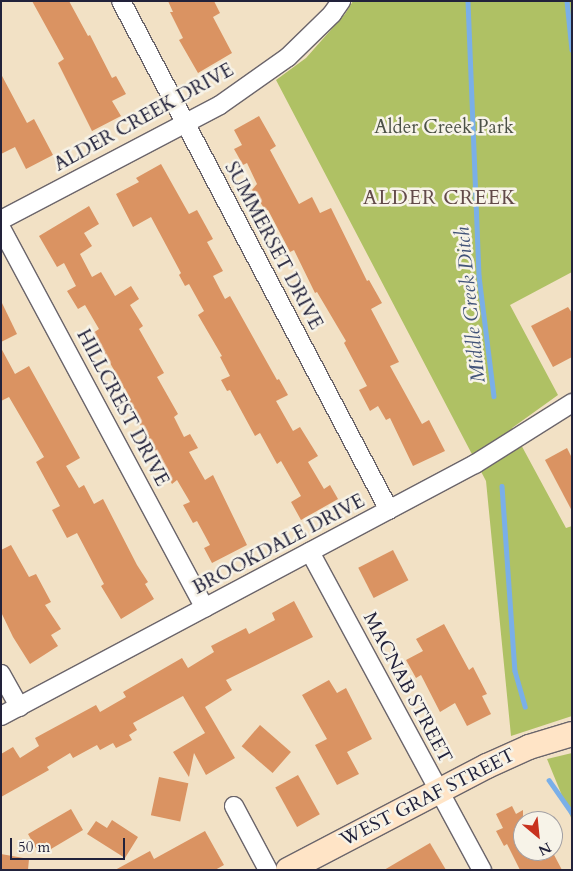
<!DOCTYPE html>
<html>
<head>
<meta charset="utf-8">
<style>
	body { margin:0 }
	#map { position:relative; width:573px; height:871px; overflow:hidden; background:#f2e1c5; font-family:Cardo,serif }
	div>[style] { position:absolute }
	.green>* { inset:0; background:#afc164 }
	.stream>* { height:4.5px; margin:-2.25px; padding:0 2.25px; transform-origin:2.25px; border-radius:2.25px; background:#7aafe8 }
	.building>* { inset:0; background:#da9362; transform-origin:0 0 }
	.roads { filter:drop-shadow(1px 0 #6b656b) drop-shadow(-1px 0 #6b656b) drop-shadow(0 1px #6b656b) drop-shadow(0 -1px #6b656b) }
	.minor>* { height:18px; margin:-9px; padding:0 9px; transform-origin:9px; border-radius:9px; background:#fff }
	.secondary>* { height:24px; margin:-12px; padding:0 12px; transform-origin:12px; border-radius:12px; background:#ffe4c6 }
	span { translate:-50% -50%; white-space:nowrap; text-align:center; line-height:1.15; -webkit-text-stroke:5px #f7f3e8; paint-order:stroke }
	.street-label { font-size:19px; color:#22223b }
	.park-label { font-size:19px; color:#4c5247 }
	.neighbourhood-label { font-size:20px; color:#624a49; letter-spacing:1px }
	.water-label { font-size:20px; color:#415378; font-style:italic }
	.frame { position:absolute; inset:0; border:2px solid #22223b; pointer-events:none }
	.north { position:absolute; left:513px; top:811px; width:50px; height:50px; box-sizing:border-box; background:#f7f3e8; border:1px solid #a29fa3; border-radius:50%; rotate:152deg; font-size:14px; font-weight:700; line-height:20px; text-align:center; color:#22223b }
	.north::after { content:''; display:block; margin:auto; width:18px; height:22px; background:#c8321e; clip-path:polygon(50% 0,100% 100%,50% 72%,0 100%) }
	.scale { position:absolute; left:10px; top:838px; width:115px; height:22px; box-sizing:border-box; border:2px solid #22223b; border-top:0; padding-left:6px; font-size:15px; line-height:18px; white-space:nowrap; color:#22223b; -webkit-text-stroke:4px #f7f3e8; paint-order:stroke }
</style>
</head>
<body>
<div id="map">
	<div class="green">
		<i style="clip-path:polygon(353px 1px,572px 1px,572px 272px,510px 305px,558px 395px,512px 428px,566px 528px,572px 526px,572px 716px,511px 736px,486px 481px,276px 80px,306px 58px,345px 14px)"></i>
		<i style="clip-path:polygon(572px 753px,572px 820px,547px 759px)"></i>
	</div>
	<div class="stream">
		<i style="left:468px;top:1px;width:275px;rotate:87.7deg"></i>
		<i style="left:479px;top:276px;width:121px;rotate:82.9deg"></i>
		<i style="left:567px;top:1px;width:49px;rotate:84.2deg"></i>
		<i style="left:502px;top:486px;width:185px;rotate:86deg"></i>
		<i style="left:515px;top:671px;width:37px;rotate:74deg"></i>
		<i style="left:549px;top:780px;width:40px;rotate:55.1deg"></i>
	</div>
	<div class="building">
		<i style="clip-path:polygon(32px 1px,69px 1px,88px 36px,90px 35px,112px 78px,116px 76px,126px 94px,112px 101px,121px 116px,92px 131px,58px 63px,64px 59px)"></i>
		<i style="clip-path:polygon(168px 1px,214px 1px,220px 13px,213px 17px,232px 53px,198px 73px,179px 40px,183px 38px,170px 12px,173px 12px)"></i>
		<i style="clip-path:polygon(1px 74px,27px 123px,34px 119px,53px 155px,26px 169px,15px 147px,1px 154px)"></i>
		<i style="clip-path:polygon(259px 116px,276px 146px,270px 150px,299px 204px,312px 197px,320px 213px,331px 208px,367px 281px,369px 280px,382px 303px,371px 309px,399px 362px,390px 366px,422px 424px,429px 420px,445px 451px,413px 466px,390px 418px,386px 420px,378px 406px,370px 411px,359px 390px,367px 386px,344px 343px,346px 341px,317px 292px,315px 293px,294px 250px,290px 252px,268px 210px,266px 211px,252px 190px,257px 184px,247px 163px,243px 165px,234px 149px,242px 145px,234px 130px)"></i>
		<i style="clip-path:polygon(161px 164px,189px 214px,197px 210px,213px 239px,207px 242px,223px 271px,213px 276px,225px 299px,230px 296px,277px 380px,279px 379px,288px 395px,276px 401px,293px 431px,300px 427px,318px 456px,308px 462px,324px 489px,330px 485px,338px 499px,301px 520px,291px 502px,301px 496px,281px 461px,277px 464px,260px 433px,255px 436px,230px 390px,227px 391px,221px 380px,230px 376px,220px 357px,222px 356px,198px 315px,204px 311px,189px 284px,185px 286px,179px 275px,181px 273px,151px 217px,133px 227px,116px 194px,139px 182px,136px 178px)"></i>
		<i style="clip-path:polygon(89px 206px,99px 224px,84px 233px,92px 246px,80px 254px,92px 277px,101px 272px,115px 296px,131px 286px,139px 299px,130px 305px,143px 326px,139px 329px,164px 373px,157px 377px,178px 414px,174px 417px,184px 437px,190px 434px,198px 448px,189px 452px,205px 480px,213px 475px,247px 545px,212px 563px,204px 548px,210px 545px,197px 521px,193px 523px,183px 505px,190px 502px,177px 480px,172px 484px,128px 402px,131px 400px,93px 333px,99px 329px,85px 305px,78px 309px,67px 291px,76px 286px,64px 263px,57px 267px,39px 236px)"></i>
		<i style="clip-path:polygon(1px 301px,17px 334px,1px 342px)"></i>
		<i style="clip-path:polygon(568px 307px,572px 313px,572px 357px,553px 367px,531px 326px)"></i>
		<i style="clip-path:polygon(1px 348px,15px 374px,29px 366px,80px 458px,66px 466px,79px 488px,84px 485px,94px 504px,103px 499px,137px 565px,148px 582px,145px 584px,154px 599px,121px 619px,101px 586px,104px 584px,77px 533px,67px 538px,52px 510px,60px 506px,36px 462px,44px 457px,33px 438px,9px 397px,1px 401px)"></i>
		<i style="clip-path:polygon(567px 448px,572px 458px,572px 511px,545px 460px)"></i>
		<i style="clip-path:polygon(11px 545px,29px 577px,36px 574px,51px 602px,45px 605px,61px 629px,51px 635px,58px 646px,30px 664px,13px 637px,1px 612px,1px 550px)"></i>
		<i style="left:393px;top:550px;width:34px;height:39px;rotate:63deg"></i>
		<i style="clip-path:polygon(294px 601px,313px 637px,226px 680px,232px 690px,205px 707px,235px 758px,206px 775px,194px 753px,189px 777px,173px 752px,205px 733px,183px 696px,133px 723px,137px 730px,129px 735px,132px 740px,116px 748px,113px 743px,100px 750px,97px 745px,73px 758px,70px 753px,47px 767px,49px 770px,1px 797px,1px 754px,13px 747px,20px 758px,39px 746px,35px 738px,96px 705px,100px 712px,126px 697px,123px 692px,182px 658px,188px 668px,214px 652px,211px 646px,246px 628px,249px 634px,275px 620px,272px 613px)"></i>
		<i style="clip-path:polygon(444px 624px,469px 670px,473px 667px,487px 694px,482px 696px,491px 714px,467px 726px,455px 703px,440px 712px,421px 675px,416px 678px,406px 660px,423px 651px,416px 639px)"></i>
		<i style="clip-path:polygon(329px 680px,337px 693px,346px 688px,372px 739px,347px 752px,359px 774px,337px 785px,315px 745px,327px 739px,302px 695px)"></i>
		<i style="left:260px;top:725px;width:41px;height:28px;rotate:41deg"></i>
		<i style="left:298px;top:775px;width:45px;height:26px;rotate:61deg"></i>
		<i style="left:159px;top:777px;width:30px;height:39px;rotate:12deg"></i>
		<i style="clip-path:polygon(512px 806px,516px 814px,523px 810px,523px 851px,552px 851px,562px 870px,520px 870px,507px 844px,504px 846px,496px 831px,503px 828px,496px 814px)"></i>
		<i style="clip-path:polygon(71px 809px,83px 830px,51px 849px,47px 842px,36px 848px,28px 834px)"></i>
		<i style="clip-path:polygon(112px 820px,138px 837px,125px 858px,87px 834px,96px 821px,107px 828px)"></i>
		<i style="clip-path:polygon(205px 831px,224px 865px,215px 870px,115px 870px,150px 851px,154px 859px)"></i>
		<i style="clip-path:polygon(430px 843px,446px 870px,384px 870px)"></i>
		<i style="clip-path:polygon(1px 854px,29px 859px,28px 870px,1px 870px)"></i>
	</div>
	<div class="roads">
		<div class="minor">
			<i style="left:121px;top:1px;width:575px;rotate:62.23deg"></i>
			<i style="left:1px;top:220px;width:247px;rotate:-27.7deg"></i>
			<i style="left:220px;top:105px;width:83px;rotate:-35.2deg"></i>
			<i style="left:288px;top:57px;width:62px;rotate:-44.3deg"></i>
			<i style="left:332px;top:14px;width:16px;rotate:-55deg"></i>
			<i style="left:1px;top:228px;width:431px;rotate:61.8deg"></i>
			<i style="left:310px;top:552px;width:362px;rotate:61.6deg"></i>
			<i style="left:1px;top:674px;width:38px;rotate:61deg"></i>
			<i style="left:1px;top:716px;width:537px;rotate:-28deg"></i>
			<i style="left:475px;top:464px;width:115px;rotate:-32.2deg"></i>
			<i style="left:234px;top:806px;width:72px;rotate:62deg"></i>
		</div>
		<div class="secondary">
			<i style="left:288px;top:870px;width:225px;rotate:-27.6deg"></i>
			<i style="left:487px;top:766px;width:46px;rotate:-24.3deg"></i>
			<i style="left:529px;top:747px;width:45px;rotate:-16.8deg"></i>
		</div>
	</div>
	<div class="street-label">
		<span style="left:144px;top:118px;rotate:-29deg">ALDER CREEK DRIVE</span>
		<span style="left:273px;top:246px;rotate:62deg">SUMMERSET DRIVE</span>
		<span style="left:122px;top:408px;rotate:62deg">HILLCREST DRIVE</span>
		<span style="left:279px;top:545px;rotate:-28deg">BROOKDALE DRIVE</span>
		<span style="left:407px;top:688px;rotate:62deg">MACNAB STREET</span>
		<span style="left:428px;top:798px;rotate:-27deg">WEST GRAF STREET</span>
	</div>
	<div class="park-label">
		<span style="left:444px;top:128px">Alder Creek Park</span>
	</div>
	<div class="neighbourhood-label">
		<span style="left:440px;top:197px">ALDER CREEK</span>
	</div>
	<div class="water-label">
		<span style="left:470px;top:305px;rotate:-96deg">Middle Creek Ditch</span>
	</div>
	<div class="frame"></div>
	<div class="north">N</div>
	<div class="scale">50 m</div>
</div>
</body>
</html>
